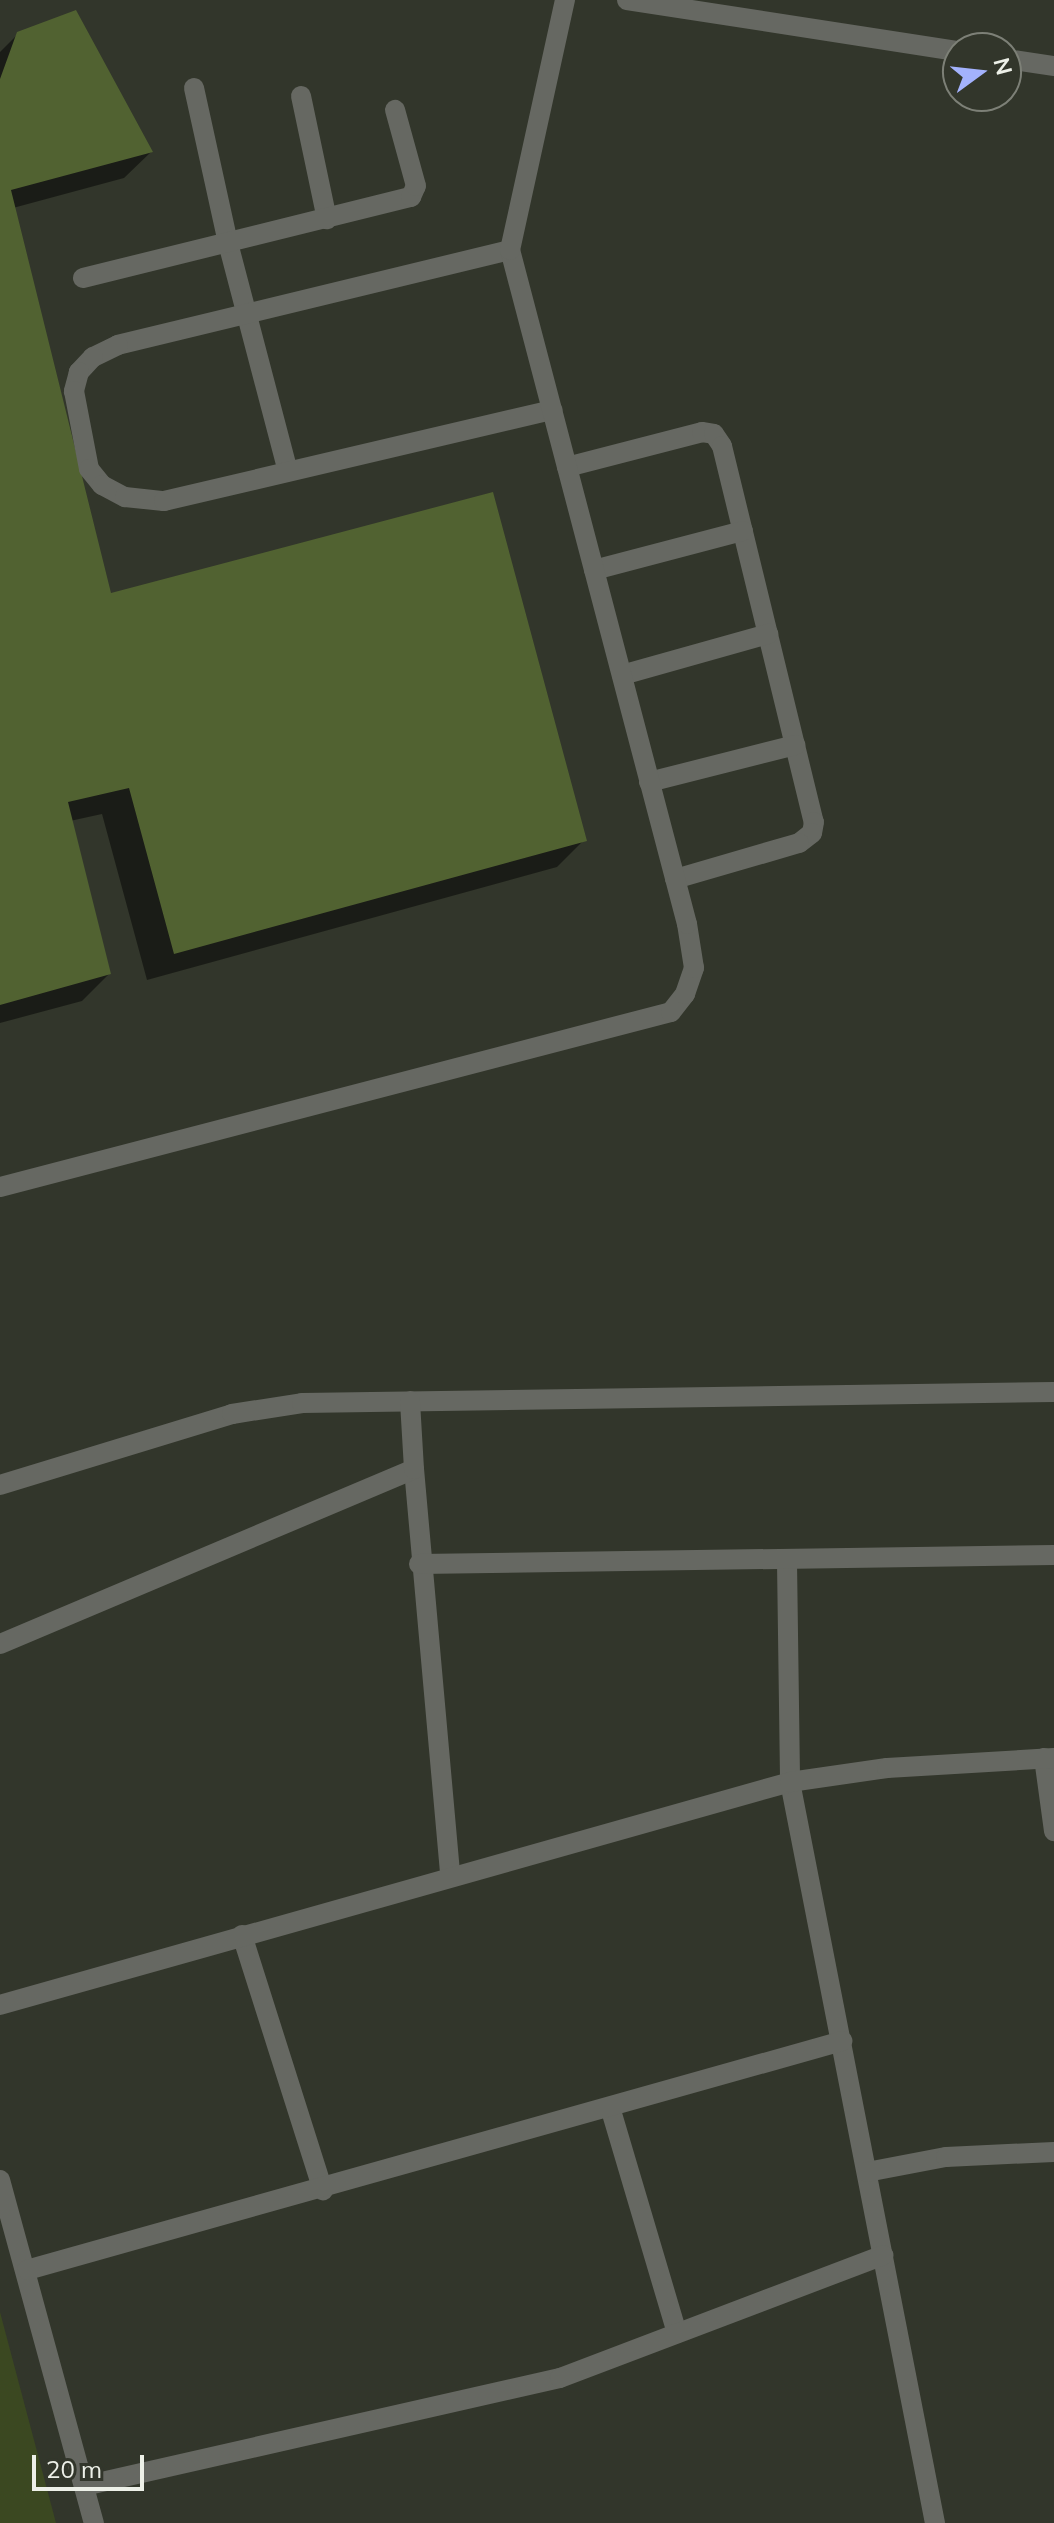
<!DOCTYPE html>
<html>
<head>
<meta charset="utf-8">
<style>
	body { margin:0 }
	#map { position:relative; width:1054px; height:2523px; overflow:hidden; background:#32362b; font-family:Mulish,sans-serif }
	div>[style] { position:absolute }
	.green>* { inset:0; background:#3b4821 }
	.shadow>* { inset:0; background:#0007 }
	.building>* { inset:0; background:#516231 }
	.minor>* { height:20px; margin:-10px; padding:0 10px; transform-origin:10px; border-radius:10px; background:#666862 }
	span { translate:-50% -50%; white-space:nowrap; text-align:center; line-height:1.15; -webkit-text-stroke:6px #32362b; paint-order:stroke }
	.north { position:absolute; left:942px; top:32px; width:80px; height:80px; box-sizing:border-box; background:#32362b; border:2px solid #7d8077; border-radius:50%; rotate:75deg; font-size:22px; font-weight:700; line-height:32px; text-align:center; color:#edf0e8 }
	.north::after { content:''; display:block; margin:auto; width:28px; height:36px; background:#a3b2fd; clip-path:polygon(50% 0,100% 100%,50% 72%,0 100%) }
	.scale { position:absolute; left:32px; top:2455px; width:112px; height:36px; box-sizing:border-box; border:4px solid #edf0e8; border-top:0; padding-left:10px; font-size:24px; line-height:28px; white-space:nowrap; color:#edf0e8; -webkit-text-stroke:6px #32362b; paint-order:stroke }
</style>
</head>
<body>
<div id="map">
	<div class="green">
		<i style="clip-path:polygon(0 2312px,56px 2523px,0 2523px)"></i>
	</div>
	<div class="shadow">
		<i style="clip-path:polygon(18px 34px,151px 152px,124px 178px,13px 208px,110px 595px,584px 840px,557px 867px,147px 980px,102px 814px,70px 821px,109px 974px,82px 1001px,0 1023px,0 52px)"></i>
	</div>
	<div class="building">
		<i style="clip-path:polygon(76px 10px,153px 152px,11px 190px,111px 593px,493px 492px,587px 841px,174px 954px,129px 788px,68px 802px,111px 974px,0 1005px,0 79px,17px 32px)"></i>
	</div>
	<div class="minor">
		<i style="left:627px;top:0;width:335px;rotate:8.8deg"></i>
		<i style="left:1006px;top:59px;width:49px;rotate:8.3deg"></i>
		<i style="left:194px;top:88px;width:159px;rotate:77.6deg"></i>
		<i style="left:228px;top:243px;width:236px;rotate:75.3deg"></i>
		<i style="left:301px;top:96px;width:126px;rotate:78.1deg"></i>
		<i style="left:510px;top:250px;width:403px;rotate:166.4deg"></i>
		<i style="left:118px;top:345px;width:28px;rotate:154deg"></i>
		<i style="left:93px;top:357px;width:21px;rotate:133deg"></i>
		<i style="left:79px;top:372px;width:20px;rotate:105deg"></i>
		<i style="left:74px;top:391px;width:79px;rotate:79.1deg"></i>
		<i style="left:89px;top:469px;width:21px;rotate:51deg"></i>
		<i style="left:102px;top:485px;width:26px;rotate:28deg"></i>
		<i style="left:125px;top:497px;width:39px;rotate:6deg"></i>
		<i style="left:164px;top:501px;width:399px;rotate:-13.2deg"></i>
		<i style="left:83px;top:278px;width:338px;rotate:-13.9deg"></i>
		<i style="left:411px;top:197px;width:12px;rotate:-66deg"></i>
		<i style="left:416px;top:186px;width:79px;rotate:-105.4deg"></i>
		<i style="left:567px;top:467px;width:139px;rotate:-14.5deg"></i>
		<i style="left:702px;top:432px;width:12px;rotate:9deg"></i>
		<i style="left:714px;top:434px;width:14px;rotate:56deg"></i>
		<i style="left:722px;top:446px;width:387px;rotate:76.3deg"></i>
		<i style="left:814px;top:822px;width:11px;rotate:100deg"></i>
		<i style="left:812px;top:833px;width:16px;rotate:142deg"></i>
		<i style="left:799px;top:843px;width:129px;rotate:163.8deg"></i>
		<i style="left:594px;top:570px;width:154px;rotate:-14.7deg"></i>
		<i style="left:622px;top:675px;width:152px;rotate:-15.7deg"></i>
		<i style="left:649px;top:782px;width:151px;rotate:-14.2deg"></i>
		<i style="left:0;top:1187px;width:693px;rotate:-14.62deg"></i>
		<i style="left:671px;top:1012px;width:23px;rotate:-52deg"></i>
		<i style="left:685px;top:994px;width:28px;rotate:-71deg"></i>
		<i style="left:694px;top:968px;width:45px;rotate:-99deg"></i>
		<i style="left:687px;top:924px;width:697px;rotate:-104.71deg"></i>
		<i style="left:510px;top:250px;width:256px;rotate:-77.6deg"></i>
		<i style="left:414px;top:1469px;width:409px;rotate:84.9deg"></i>
		<i style="left:0;top:1485px;width:243px;rotate:-17deg"></i>
		<i style="left:232px;top:1414px;width:71px;rotate:-8.9deg"></i>
		<i style="left:302px;top:1403px;width:752px;rotate:-0.84deg"></i>
		<i style="left:787px;top:1562px;width:220px;rotate:89.2deg"></i>
		<i style="left:790px;top:1782px;width:755px;rotate:78.93deg"></i>
		<i style="left:419px;top:1564px;width:635px;rotate:-0.81deg"></i>
		<i style="left:0;top:1644px;width:449px;rotate:-22.9deg"></i>
		<i style="left:414px;top:1469px;width:68px;rotate:-93.4deg"></i>
		<i style="left:1044px;top:1758px;width:74px;rotate:82.2deg"></i>
		<i style="left:242px;top:1935px;width:268px;rotate:72.4deg"></i>
		<i style="left:0;top:2005px;width:821px;rotate:-15.76deg"></i>
		<i style="left:790px;top:1782px;width:98px;rotate:-8.2deg"></i>
		<i style="left:887px;top:1768px;width:167px;rotate:-3.4deg"></i>
		<i style="left:610px;top:2107px;width:236px;rotate:73.5deg"></i>
		<i style="left:867px;top:2172px;width:80px;rotate:-10.8deg"></i>
		<i style="left:946px;top:2157px;width:108px;rotate:-2.7deg"></i>
		<i style="left:0;top:2180px;width:356px;rotate:74.7deg"></i>
		<i style="left:27px;top:2270px;width:847px;rotate:-15.69deg"></i>
		<i style="left:84px;top:2486px;width:488px;rotate:-12.8deg"></i>
		<i style="left:560px;top:2378px;width:346px;rotate:-20.8deg"></i>
	</div>
	<div class="north">N</div>
	<div class="scale">20 m</div>
</div>
</body>
</html>
